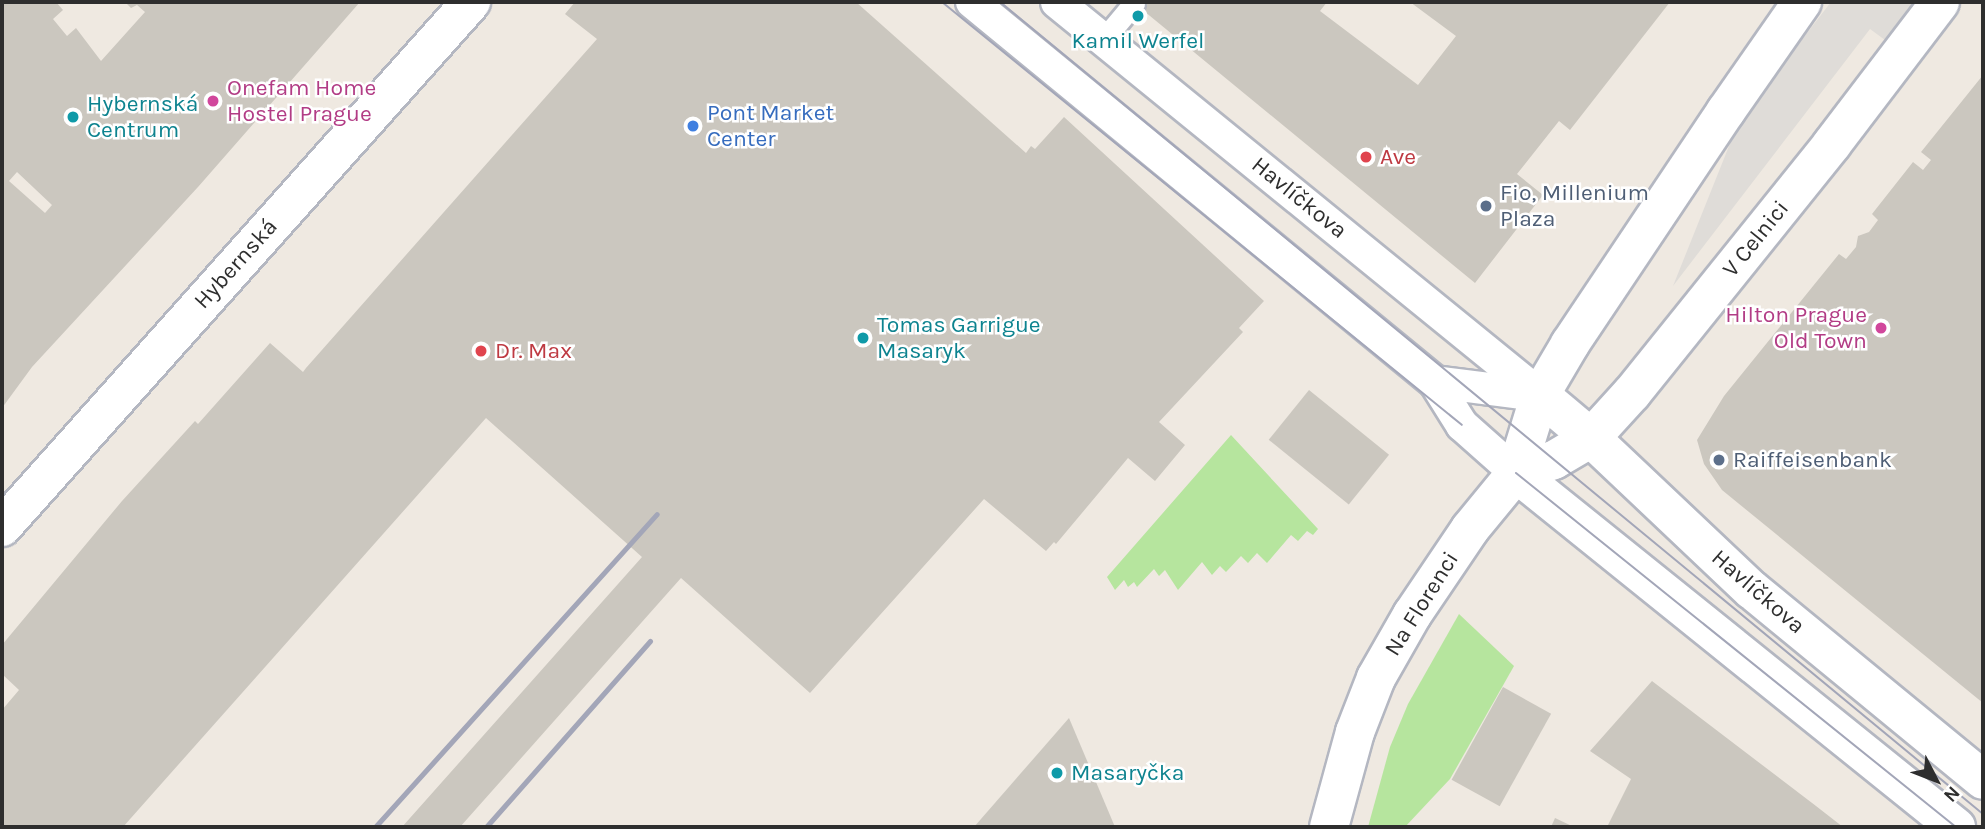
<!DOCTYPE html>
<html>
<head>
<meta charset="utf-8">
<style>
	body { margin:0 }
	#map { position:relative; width:1985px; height:829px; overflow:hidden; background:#efe9e1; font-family:Karla,sans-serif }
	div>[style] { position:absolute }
	.green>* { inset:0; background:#b6e59e }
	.plaza>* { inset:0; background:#dfdcd8 }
	.building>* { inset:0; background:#cbc7bf; transform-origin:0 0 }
	.roads { filter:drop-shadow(2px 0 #b4b7c1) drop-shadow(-2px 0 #b4b7c1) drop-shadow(0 2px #b4b7c1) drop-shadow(0 -2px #b4b7c1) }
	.service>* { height:21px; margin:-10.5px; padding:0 10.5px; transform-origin:10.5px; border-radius:10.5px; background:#fff }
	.pedestrian>* { height:32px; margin:-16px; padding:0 16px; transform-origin:16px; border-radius:16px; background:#fff }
	.minor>* { height:38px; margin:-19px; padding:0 19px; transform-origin:19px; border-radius:19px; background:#fff }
	.tram>* { height:2px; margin:-1px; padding:0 1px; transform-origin:1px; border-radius:1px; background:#a3a6b8 }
	.rail>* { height:5px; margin:-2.5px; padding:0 2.5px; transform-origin:2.5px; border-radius:2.5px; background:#a3a6b8 }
	.dots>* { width:19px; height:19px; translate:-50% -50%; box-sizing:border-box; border:4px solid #fff; border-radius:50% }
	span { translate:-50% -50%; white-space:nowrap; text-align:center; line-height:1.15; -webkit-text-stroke:5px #fff; paint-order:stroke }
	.culture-label { font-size:23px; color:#0d838f }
	.left { translate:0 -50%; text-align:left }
	.hotel-label { font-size:23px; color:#b23c85 }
	.right { translate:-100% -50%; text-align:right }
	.shop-label { font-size:23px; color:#366cbe }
	.health-label { font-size:23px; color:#be3a42 }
	.service-label { font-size:23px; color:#4e5e75 }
	.street-label { font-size:23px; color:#2e2e2e }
	.frame { position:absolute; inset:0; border:4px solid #2e2e2e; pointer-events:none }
	.north { position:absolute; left:1901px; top:745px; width:70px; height:70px; -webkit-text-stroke:5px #fff; paint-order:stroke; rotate:132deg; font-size:19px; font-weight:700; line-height:28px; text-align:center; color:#2e2e2e }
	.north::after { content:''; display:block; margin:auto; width:24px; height:32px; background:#2e2e2e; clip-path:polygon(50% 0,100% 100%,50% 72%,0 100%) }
</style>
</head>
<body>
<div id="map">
	<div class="green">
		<i style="clip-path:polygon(1231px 435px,1318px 529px,1313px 535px,1307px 531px,1298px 541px,1291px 535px,1267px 563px,1257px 553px,1248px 563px,1241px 556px,1226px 572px,1220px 566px,1212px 575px,1202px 562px,1178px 590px,1165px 570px,1159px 576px,1154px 569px,1137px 587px,1134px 582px,1128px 587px,1124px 580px,1115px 590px,1107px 577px)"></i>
		<i style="clip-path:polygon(1459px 614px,1514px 666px,1450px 779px,1405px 827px,1368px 827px,1390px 747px,1408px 704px)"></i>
	</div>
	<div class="plaza">
		<i style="clip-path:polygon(1831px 2px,1914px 2px,1885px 40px,1870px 29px,1673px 286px,1739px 121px)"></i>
	</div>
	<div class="building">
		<i style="clip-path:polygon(evenodd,2px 2px,56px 2px,63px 10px,53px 19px,67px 36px,76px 28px,101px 61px,145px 12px,137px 5px,131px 8px,125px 2px,360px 2px,198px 187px,32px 367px,2px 408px,2px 2px,17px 172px,52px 205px,45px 213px,9px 181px,17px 172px)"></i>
		<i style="clip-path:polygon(575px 2px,856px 2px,1026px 153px,1031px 146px,1035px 149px,1064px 117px,1264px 301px,1239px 328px,1243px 332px,1159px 422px,1185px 445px,1155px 481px,1128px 458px,1056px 544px,1054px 542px,1046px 551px,984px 499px,810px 693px,681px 578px,460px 827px,402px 827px,642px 557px,486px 418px,123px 827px,2px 827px,2px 710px,19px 690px,2px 674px,2px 645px,122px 501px,195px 421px,198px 424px,270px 343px,303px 372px,306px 368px,597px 39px,565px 14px)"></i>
		<i style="clip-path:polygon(1133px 2px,1327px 2px,1320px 11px,1418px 85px,1456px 36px,1410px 2px,1670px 2px,1570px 130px,1559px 121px,1517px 174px,1543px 195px,1475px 283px)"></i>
		<i style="clip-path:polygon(1983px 75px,1983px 703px,1722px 490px,1704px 464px,1697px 440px,1724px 396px,1839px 254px,1846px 259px,1856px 247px,1858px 236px,1869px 232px,1878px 220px,1872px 214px,1913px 162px,1923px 170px,1931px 160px,1921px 152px)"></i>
		<i style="left:1309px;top:390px;width:103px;height:64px;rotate:39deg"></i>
		<i style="clip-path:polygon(1652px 681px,1816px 806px,1843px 827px,1607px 827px,1631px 779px,1590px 751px)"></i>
		<i style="left:1503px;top:687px;width:55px;height:106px;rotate:29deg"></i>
		<i style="clip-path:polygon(1069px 718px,1115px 827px,974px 827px)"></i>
		<i style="clip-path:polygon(1555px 818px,1574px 827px,1551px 827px)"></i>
	</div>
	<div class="roads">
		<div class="service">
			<i style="left:1104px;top:39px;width:47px;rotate:-50.2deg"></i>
		</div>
		<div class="pedestrian">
			<i style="left:972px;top:2px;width:599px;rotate:39.38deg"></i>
			<i style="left:1435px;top:382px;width:51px;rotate:57.9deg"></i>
			<i style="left:1462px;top:425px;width:72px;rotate:41.6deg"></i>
			<i style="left:1057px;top:2px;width:623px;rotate:39.13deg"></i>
			<i style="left:1435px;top:382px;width:104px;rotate:7.2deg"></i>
		</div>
		<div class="minor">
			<i style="left:1540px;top:395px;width:67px;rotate:40.1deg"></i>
			<i style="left:1591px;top:438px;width:221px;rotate:43.4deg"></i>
			<i style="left:1752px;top:590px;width:299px;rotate:39.4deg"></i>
			<i style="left:1516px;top:473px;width:40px;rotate:-18.9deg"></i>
			<i style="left:1554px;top:460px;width:43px;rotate:-30.7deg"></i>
			<i style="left:1591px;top:438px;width:61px;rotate:-47.7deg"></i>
			<i style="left:1632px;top:393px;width:319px;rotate:-51.2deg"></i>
			<i style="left:1832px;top:144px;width:178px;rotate:-52.7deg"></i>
			<i style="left:1516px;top:473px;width:565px;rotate:38.82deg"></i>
			<i style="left:2px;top:527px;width:704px;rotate:-48.22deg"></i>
			<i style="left:1329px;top:827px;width:98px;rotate:-74.7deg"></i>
			<i style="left:1355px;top:732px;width:58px;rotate:-68.7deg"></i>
			<i style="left:1376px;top:678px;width:73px;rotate:-60.3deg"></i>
			<i style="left:1412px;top:615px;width:104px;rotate:-56deg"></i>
			<i style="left:1470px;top:529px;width:72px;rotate:-50.6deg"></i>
			<i style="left:1516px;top:473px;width:82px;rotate:-72.9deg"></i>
			<i style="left:1540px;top:395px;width:59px;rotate:-59.5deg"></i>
			<i style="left:1570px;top:344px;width:280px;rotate:-56.2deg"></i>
			<i style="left:1726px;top:111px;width:133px;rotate:-55.1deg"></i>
		</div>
	</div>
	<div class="tram">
		<i style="left:942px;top:2px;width:670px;rotate:39.13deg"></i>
		<i style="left:1000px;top:2px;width:1275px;rotate:39.56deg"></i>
		<i style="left:1516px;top:473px;width:565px;rotate:38.82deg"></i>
	</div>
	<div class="rail">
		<i style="left:375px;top:827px;width:421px;rotate:-48deg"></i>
		<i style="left:486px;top:827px;width:248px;rotate:-48.6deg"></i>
	</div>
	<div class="dots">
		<i style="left:1138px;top:16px;background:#0f9aa8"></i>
		<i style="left:213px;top:101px;background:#d1479c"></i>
		<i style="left:73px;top:117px;background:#0f9aa8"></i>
		<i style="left:693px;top:126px;background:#3f7fe0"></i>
		<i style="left:1366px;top:157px;background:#e0444e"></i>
		<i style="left:1486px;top:206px;background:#5c6f8a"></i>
		<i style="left:1881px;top:328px;background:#d1479c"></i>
		<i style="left:863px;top:338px;background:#0f9aa8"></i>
		<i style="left:481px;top:351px;background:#e0444e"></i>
		<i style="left:1719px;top:460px;background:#5c6f8a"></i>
		<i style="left:1057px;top:773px;background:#0f9aa8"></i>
	</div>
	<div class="culture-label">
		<span style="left:1138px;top:41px">Kamil Werfel</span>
		<span class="left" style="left:87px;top:117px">Hybernská<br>Centrum</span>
		<span class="left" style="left:877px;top:338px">Tomas Garrigue<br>Masaryk</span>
		<span class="left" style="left:1071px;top:773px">Masaryčka</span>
	</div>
	<div class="hotel-label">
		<span class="left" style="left:227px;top:101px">Onefam Home<br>Hostel Prague</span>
		<span class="right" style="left:1867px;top:328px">Hilton Prague<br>Old Town</span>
	</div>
	<div class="shop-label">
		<span class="left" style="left:707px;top:126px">Pont Market<br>Center</span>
	</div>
	<div class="health-label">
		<span class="left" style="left:1380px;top:157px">Ave</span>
		<span class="left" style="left:495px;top:351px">Dr. Max</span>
	</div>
	<div class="service-label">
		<span class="left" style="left:1500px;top:206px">Fio, Millenium<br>Plaza</span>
		<span class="left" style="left:1733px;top:460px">Raiffeisenbank</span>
	</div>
	<div class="street-label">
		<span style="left:1299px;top:198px;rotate:39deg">Havlíčkova</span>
		<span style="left:1756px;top:239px;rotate:-51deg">V Celnici</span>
		<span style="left:236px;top:264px;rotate:-48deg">Hybernská</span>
		<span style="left:1758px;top:592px;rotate:41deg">Havlíčkova</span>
		<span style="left:1422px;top:604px;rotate:-58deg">Na Florenci</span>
	</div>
	<div class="frame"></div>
	<div class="north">N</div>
</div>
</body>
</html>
